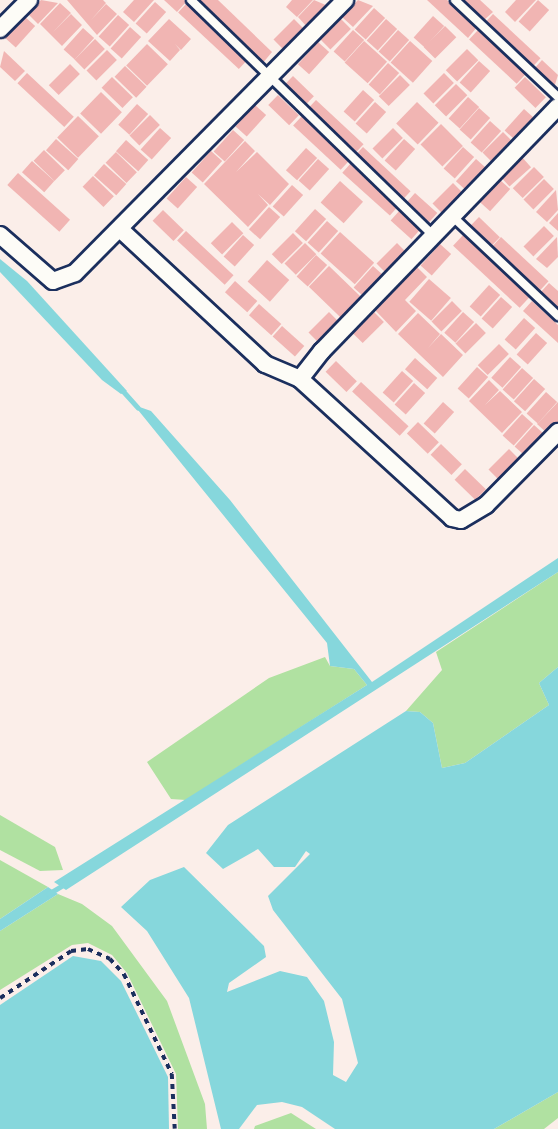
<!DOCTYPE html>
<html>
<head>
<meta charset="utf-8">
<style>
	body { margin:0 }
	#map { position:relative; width:558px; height:1129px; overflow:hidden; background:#fbeee9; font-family:"Comic Neue",sans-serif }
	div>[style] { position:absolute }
	.green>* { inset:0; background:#b0e1a1 }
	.water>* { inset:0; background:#86d7dc }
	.stream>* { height:5px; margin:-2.5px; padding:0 2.5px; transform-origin:2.5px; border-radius:2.5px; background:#86d7dc }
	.building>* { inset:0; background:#f1b5b3; transform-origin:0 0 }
	.path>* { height:3.5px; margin-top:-1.75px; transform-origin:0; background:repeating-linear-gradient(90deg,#1b2f5e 0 5px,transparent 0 10px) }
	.roads { filter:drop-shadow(2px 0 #1b2f5e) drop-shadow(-2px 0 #1b2f5e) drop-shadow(0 2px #1b2f5e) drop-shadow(0 -2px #1b2f5e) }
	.lane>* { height:8px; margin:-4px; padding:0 4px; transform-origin:4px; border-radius:4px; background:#fdfcf7 }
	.street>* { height:16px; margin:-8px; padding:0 8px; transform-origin:8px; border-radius:8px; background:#fdfcf7 }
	span { translate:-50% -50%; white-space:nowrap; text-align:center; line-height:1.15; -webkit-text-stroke:5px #fdfcf7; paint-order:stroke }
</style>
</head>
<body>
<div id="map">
	<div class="green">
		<i style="clip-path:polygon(558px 572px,558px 667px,539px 683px,549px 705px,465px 763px,442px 768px,433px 723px,420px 712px,406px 711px,442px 670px,436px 652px)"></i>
		<i style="clip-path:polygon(325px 657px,330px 666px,354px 669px,367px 685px,186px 800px,171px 799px,147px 762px,269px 678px)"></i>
		<i style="clip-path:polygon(0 815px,55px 847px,63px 870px,40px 871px,0 850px)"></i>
		<i style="clip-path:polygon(0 860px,48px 887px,0 919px)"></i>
		<i style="clip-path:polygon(58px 894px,82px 904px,112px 926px,167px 1001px,205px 1104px,207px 1129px,178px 1129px,176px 1074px,127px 973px,112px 955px,88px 943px,72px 945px,0 990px,0 931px)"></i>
		<i style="clip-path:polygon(558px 1092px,558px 1118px,544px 1129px,494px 1129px)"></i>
		<i style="clip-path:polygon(291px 1113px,316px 1129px,254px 1129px,255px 1126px)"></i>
	</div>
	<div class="water">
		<i style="clip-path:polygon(0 259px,27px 281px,127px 391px,121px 394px,102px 380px,0 272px)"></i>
		<i style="clip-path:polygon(134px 405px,151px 411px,230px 500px,372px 682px,558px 558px,558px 572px,66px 890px,54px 882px,367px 685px,354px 669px,330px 666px,327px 643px)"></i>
		<i style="clip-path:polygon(558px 667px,558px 1092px,494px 1129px,335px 1129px,302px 1107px,282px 1102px,257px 1105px,239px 1129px,221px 1129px,189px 998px,147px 931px,121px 907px,150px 880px,184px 867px,264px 946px,266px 957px,229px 983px,227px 992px,280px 971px,307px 977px,324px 1001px,334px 1042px,333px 1075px,346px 1082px,358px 1063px,342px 999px,273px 910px,268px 896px,310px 854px,306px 851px,295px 867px,274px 867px,258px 849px,223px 869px,206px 853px,228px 825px,406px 711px,420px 712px,433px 723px,442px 768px,465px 763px,549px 705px,539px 683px)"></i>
		<i style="clip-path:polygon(48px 887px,58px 894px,0 931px,0 919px)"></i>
		<i style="clip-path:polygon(73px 956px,101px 961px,121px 981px,168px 1077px,169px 1129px,0 1129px,0 1005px)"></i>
	</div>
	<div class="stream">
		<i style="left:121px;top:389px;width:25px;rotate:48deg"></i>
		<i style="left:48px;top:894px;width:21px;rotate:-31deg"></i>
	</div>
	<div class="building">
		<i style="clip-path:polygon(41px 0,58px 3px,38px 24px,28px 14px)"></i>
		<i style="clip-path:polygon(67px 0,103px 0,106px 3px,91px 20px,106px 4px,117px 14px,97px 35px)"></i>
		<i style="clip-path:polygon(134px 0,154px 0,134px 22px,123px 12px)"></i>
		<i style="clip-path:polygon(164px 0,184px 0,186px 2px,177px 12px)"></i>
		<i style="clip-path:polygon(196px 0,218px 0,272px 52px,262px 64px)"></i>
		<i style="clip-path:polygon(292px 0,313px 0,297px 17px,286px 7px)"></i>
		<i style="clip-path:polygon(314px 0,328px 6px,308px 28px,298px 17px)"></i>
		<i style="clip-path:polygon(358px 0,373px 6px,353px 27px,342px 17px)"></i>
		<i style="clip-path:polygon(427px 0,447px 0,477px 27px,468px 38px)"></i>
		<i style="clip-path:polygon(460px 0,480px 0,493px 12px,483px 21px)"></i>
		<i style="clip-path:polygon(516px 0,536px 0,515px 22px,505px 12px)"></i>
		<i style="left:538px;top:0;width:15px;height:29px;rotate:42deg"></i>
		<i style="left:155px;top:2px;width:15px;height:29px;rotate:42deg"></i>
		<i style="clip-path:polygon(60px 3px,71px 13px,53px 32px,71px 14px,82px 25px,62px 46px,40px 24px)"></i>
		<i style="left:187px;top:3px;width:83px;height:13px;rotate:43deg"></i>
		<i style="left:374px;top:8px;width:15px;height:29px;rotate:42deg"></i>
		<i style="left:493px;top:14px;width:65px;height:13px;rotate:43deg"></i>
		<i style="left:118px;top:15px;width:15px;height:29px;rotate:42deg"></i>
		<i style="left:24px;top:16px;width:15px;height:29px;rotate:42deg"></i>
		<i style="left:433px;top:16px;width:15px;height:29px;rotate:42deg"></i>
		<i style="clip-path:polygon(169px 19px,191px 39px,181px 50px,175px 44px,180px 50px,170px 61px,148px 41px)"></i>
		<i style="left:294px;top:19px;width:14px;height:29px;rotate:45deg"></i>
		<i style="left:341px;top:19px;width:14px;height:29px;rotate:45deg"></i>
		<i style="left:386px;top:19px;width:15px;height:29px;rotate:42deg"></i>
		<i style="left:445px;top:26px;width:16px;height:30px;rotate:45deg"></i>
		<i style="left:130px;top:27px;width:15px;height:29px;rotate:42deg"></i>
		<i style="left:83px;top:28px;width:15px;height:29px;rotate:42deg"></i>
		<i style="left:353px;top:30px;width:15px;height:29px;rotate:42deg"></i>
		<i style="left:398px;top:30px;width:15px;height:29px;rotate:42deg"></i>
		<i style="left:478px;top:30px;width:65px;height:13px;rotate:43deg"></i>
		<i style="left:95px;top:39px;width:14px;height:29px;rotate:45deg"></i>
		<i style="left:364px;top:41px;width:31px;height:29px;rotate:42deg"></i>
		<i style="left:410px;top:41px;width:30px;height:29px;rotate:42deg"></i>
		<i style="left:318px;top:42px;width:15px;height:30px;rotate:42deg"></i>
		<i style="left:147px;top:44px;width:29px;height:30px;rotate:44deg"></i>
		<i style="left:467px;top:49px;width:16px;height:30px;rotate:45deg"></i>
		<i style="left:107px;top:50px;width:14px;height:29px;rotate:45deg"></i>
		<i style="clip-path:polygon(4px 51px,25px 71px,15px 81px,0 67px)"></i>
		<i style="clip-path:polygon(542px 60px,558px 75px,553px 91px,532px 71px)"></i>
		<i style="left:479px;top:61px;width:15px;height:29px;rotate:42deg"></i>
		<i style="left:388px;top:63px;width:15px;height:29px;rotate:42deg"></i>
		<i style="left:70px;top:64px;width:14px;height:30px;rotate:45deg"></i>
		<i style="left:125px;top:66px;width:30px;height:15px;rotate:44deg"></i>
		<i style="left:27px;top:73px;width:64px;height:14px;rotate:43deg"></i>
		<i style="left:444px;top:73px;width:14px;height:29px;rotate:45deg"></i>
		<i style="left:400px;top:75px;width:14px;height:30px;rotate:45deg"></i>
		<i style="left:293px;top:76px;width:29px;height:15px;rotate:44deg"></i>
		<i style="left:112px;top:77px;width:29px;height:15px;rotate:44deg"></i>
		<i style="left:525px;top:77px;width:29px;height:15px;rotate:44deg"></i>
		<i style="left:456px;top:84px;width:16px;height:30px;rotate:45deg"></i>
		<i style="left:363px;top:90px;width:15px;height:29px;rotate:42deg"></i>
		<i style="left:101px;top:92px;width:29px;height:30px;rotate:44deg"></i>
		<i style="left:278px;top:95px;width:29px;height:14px;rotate:44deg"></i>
		<i style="left:468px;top:97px;width:15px;height:29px;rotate:42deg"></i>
		<i style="left:316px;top:100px;width:65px;height:13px;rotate:43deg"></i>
		<i style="left:375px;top:102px;width:15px;height:29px;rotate:42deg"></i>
		<i style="left:417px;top:102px;width:30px;height:30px;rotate:44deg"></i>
		<i style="left:137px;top:104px;width:15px;height:28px;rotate:42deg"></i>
		<i style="left:255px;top:105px;width:15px;height:29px;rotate:42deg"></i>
		<i style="left:479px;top:108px;width:15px;height:29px;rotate:42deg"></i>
		<i style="left:524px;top:109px;width:15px;height:29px;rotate:42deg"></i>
		<i style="left:150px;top:115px;width:14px;height:29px;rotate:45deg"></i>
		<i style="left:78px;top:116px;width:29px;height:30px;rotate:44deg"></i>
		<i style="left:302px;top:116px;width:65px;height:13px;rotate:43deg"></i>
		<i style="left:490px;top:121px;width:15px;height:29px;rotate:42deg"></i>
		<i style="left:441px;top:124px;width:31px;height:29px;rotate:45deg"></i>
		<i style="left:160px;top:128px;width:15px;height:29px;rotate:42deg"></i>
		<i style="left:393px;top:128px;width:14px;height:29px;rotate:45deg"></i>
		<i style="left:233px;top:130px;width:15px;height:29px;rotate:42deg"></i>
		<i style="left:503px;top:132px;width:14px;height:29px;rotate:45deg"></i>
		<i style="left:56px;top:139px;width:30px;height:15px;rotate:42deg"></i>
		<i style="left:404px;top:139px;width:15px;height:29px;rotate:42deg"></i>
		<i style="left:126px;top:140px;width:30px;height:15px;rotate:42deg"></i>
		<i style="clip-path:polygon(245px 141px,255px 151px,236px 172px,257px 152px,289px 184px,270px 205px,258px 194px,268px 205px,248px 227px,204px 184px)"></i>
		<i style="left:363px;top:147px;width:65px;height:13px;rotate:43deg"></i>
		<i style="left:463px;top:147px;width:15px;height:29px;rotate:42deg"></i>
		<i style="left:306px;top:148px;width:15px;height:30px;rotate:42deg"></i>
		<i style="left:44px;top:150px;width:29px;height:15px;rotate:44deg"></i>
		<i style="left:211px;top:151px;width:15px;height:29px;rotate:42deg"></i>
		<i style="left:116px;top:152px;width:29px;height:15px;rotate:44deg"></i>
		<i style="left:521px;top:156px;width:15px;height:29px;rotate:48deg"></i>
		<i style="left:318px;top:159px;width:15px;height:29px;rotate:42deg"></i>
		<i style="left:476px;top:159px;width:15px;height:30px;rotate:42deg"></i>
		<i style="left:32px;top:161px;width:30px;height:15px;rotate:42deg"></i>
		<i style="left:351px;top:163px;width:64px;height:13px;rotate:42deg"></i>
		<i style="left:104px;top:164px;width:30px;height:15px;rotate:42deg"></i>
		<i style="left:534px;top:167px;width:14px;height:30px;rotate:45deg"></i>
		<i style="left:18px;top:173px;width:70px;height:16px;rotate:42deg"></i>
		<i style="left:93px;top:176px;width:29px;height:15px;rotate:44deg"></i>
		<i style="left:186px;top:177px;width:15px;height:29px;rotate:42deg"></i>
		<i style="left:499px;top:179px;width:15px;height:30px;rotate:42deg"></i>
		<i style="left:544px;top:179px;width:14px;height:29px;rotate:45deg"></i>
		<i style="left:340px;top:181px;width:31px;height:29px;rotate:42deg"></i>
		<i style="left:453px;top:183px;width:14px;height:29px;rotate:45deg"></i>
		<i style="left:292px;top:185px;width:15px;height:29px;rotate:42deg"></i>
		<i style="clip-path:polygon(556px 190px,558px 210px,547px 222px,536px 212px)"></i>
		<i style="left:415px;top:193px;width:30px;height:15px;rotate:42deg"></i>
		<i style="left:269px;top:207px;width:15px;height:30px;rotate:42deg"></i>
		<i style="left:315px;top:209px;width:15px;height:30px;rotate:42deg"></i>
		<i style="left:163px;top:210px;width:29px;height:15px;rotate:44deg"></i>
		<i style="left:400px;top:210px;width:28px;height:14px;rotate:42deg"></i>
		<i style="clip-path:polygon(558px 213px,558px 231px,549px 223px)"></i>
		<i style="left:479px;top:217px;width:29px;height:14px;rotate:44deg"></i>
		<i style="left:327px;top:221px;width:15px;height:29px;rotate:42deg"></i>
		<i style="left:232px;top:222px;width:16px;height:30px;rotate:45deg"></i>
		<i style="left:544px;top:226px;width:14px;height:29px;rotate:45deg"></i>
		<i style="left:186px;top:231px;width:65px;height:13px;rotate:43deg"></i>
		<i style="left:340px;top:232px;width:46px;height:29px;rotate:42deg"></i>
		<i style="left:293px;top:233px;width:14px;height:30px;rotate:45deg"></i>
		<i style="left:464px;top:234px;width:91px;height:16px;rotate:43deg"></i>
		<i style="left:243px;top:235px;width:15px;height:29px;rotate:42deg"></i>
		<i style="left:501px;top:237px;width:65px;height:13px;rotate:43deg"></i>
		<i style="clip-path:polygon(557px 237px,558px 257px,547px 268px,536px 259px)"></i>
		<i style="left:305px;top:243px;width:16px;height:29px;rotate:45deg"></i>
		<i style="left:397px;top:243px;width:14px;height:29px;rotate:45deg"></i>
		<i style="left:440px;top:244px;width:15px;height:29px;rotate:42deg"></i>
		<i style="left:316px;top:255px;width:15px;height:29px;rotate:42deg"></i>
		<i style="left:267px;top:260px;width:30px;height:29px;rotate:42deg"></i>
		<i style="left:329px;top:266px;width:46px;height:29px;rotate:44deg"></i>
		<i style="left:373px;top:266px;width:15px;height:29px;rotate:42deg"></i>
		<i style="clip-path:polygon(416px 266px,427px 277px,405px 300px,416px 311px,396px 332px,375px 310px)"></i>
		<i style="left:429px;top:279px;width:29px;height:30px;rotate:41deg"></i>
		<i style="left:235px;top:281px;width:30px;height:15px;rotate:42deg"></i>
		<i style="clip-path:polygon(549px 283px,558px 291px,558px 310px,540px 293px)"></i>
		<i style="left:489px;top:285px;width:15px;height:29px;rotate:42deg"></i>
		<i style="left:501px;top:297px;width:15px;height:29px;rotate:42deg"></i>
		<i style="left:452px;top:301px;width:14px;height:29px;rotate:45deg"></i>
		<i style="clip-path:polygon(532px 301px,558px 325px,558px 343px,523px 311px)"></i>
		<i style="left:259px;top:304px;width:30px;height:15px;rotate:42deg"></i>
		<i style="left:329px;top:312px;width:14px;height:29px;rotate:45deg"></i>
		<i style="left:374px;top:312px;width:14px;height:30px;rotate:45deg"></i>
		<i style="left:463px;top:312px;width:15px;height:28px;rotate:42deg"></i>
		<i style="clip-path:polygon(418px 313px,440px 334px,428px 348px,441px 334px,463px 355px,443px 377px,398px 334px)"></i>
		<i style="left:524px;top:318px;width:15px;height:29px;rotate:42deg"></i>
		<i style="left:476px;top:323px;width:14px;height:29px;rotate:45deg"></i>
		<i style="left:282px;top:326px;width:30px;height:14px;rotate:42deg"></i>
		<i style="left:536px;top:333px;width:15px;height:29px;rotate:42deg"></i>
		<i style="left:499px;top:344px;width:14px;height:30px;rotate:45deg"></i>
		<i style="left:510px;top:357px;width:15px;height:28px;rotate:42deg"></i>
		<i style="left:415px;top:358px;width:30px;height:15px;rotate:42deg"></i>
		<i style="left:336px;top:361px;width:29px;height:15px;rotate:44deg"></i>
		<i style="left:477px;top:367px;width:15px;height:29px;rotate:42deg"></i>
		<i style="left:522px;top:368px;width:15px;height:29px;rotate:42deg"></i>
		<i style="left:402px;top:371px;width:15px;height:29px;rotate:42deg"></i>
		<i style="left:534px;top:379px;width:15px;height:30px;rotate:42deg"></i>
		<i style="clip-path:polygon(489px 380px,499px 390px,485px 405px,500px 391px,522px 412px,502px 433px,469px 401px)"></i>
		<i style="left:361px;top:382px;width:65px;height:13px;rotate:43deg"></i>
		<i style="left:414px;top:383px;width:15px;height:29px;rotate:42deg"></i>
		<i style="left:546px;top:392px;width:15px;height:29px;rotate:42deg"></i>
		<i style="left:443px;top:402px;width:15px;height:29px;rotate:42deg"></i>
		<i style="clip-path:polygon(558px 402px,558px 424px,548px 434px,537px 424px)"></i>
		<i style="left:522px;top:414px;width:15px;height:29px;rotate:42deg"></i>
		<i style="left:418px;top:422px;width:29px;height:16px;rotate:44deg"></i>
		<i style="left:534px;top:425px;width:15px;height:29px;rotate:42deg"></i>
		<i style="left:441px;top:444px;width:29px;height:15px;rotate:44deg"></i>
		<i style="left:509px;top:449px;width:14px;height:29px;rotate:45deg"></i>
		<i style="left:465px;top:469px;width:29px;height:15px;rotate:44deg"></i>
	</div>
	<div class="path">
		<i style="left:0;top:998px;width:85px;rotate:-33.5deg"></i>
		<i style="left:71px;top:951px;width:17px;rotate:-7deg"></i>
		<i style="left:88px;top:949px;width:24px;rotate:24deg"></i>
		<i style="left:110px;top:959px;width:21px;rotate:47deg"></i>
		<i style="left:124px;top:974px;width:111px;rotate:64.4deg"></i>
		<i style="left:172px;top:1074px;width:55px;rotate:86.9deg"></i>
	</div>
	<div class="roads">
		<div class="lane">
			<i style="left:191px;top:0;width:337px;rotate:44.2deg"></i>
			<i style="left:455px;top:0;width:141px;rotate:43.3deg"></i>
			<i style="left:452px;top:216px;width:146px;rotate:43.3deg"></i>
		</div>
		<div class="street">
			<i style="left:0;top:29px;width:41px;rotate:-45deg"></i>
			<i style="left:121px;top:230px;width:197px;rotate:42.9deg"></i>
			<i style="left:265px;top:364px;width:38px;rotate:23deg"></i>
			<i style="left:300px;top:379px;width:206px;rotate:42.4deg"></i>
			<i style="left:452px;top:518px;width:9px;rotate:13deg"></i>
			<i style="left:461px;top:520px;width:29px;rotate:-31deg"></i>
			<i style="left:486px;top:505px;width:103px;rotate:-45.4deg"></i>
			<i style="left:0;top:235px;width:70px;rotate:41deg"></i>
			<i style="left:53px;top:281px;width:23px;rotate:-20deg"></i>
			<i style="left:75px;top:273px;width:384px;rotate:-45.3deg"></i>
			<i style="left:300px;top:379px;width:36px;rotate:-52deg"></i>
			<i style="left:322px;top:351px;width:339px;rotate:-46deg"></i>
		</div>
	</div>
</div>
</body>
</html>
